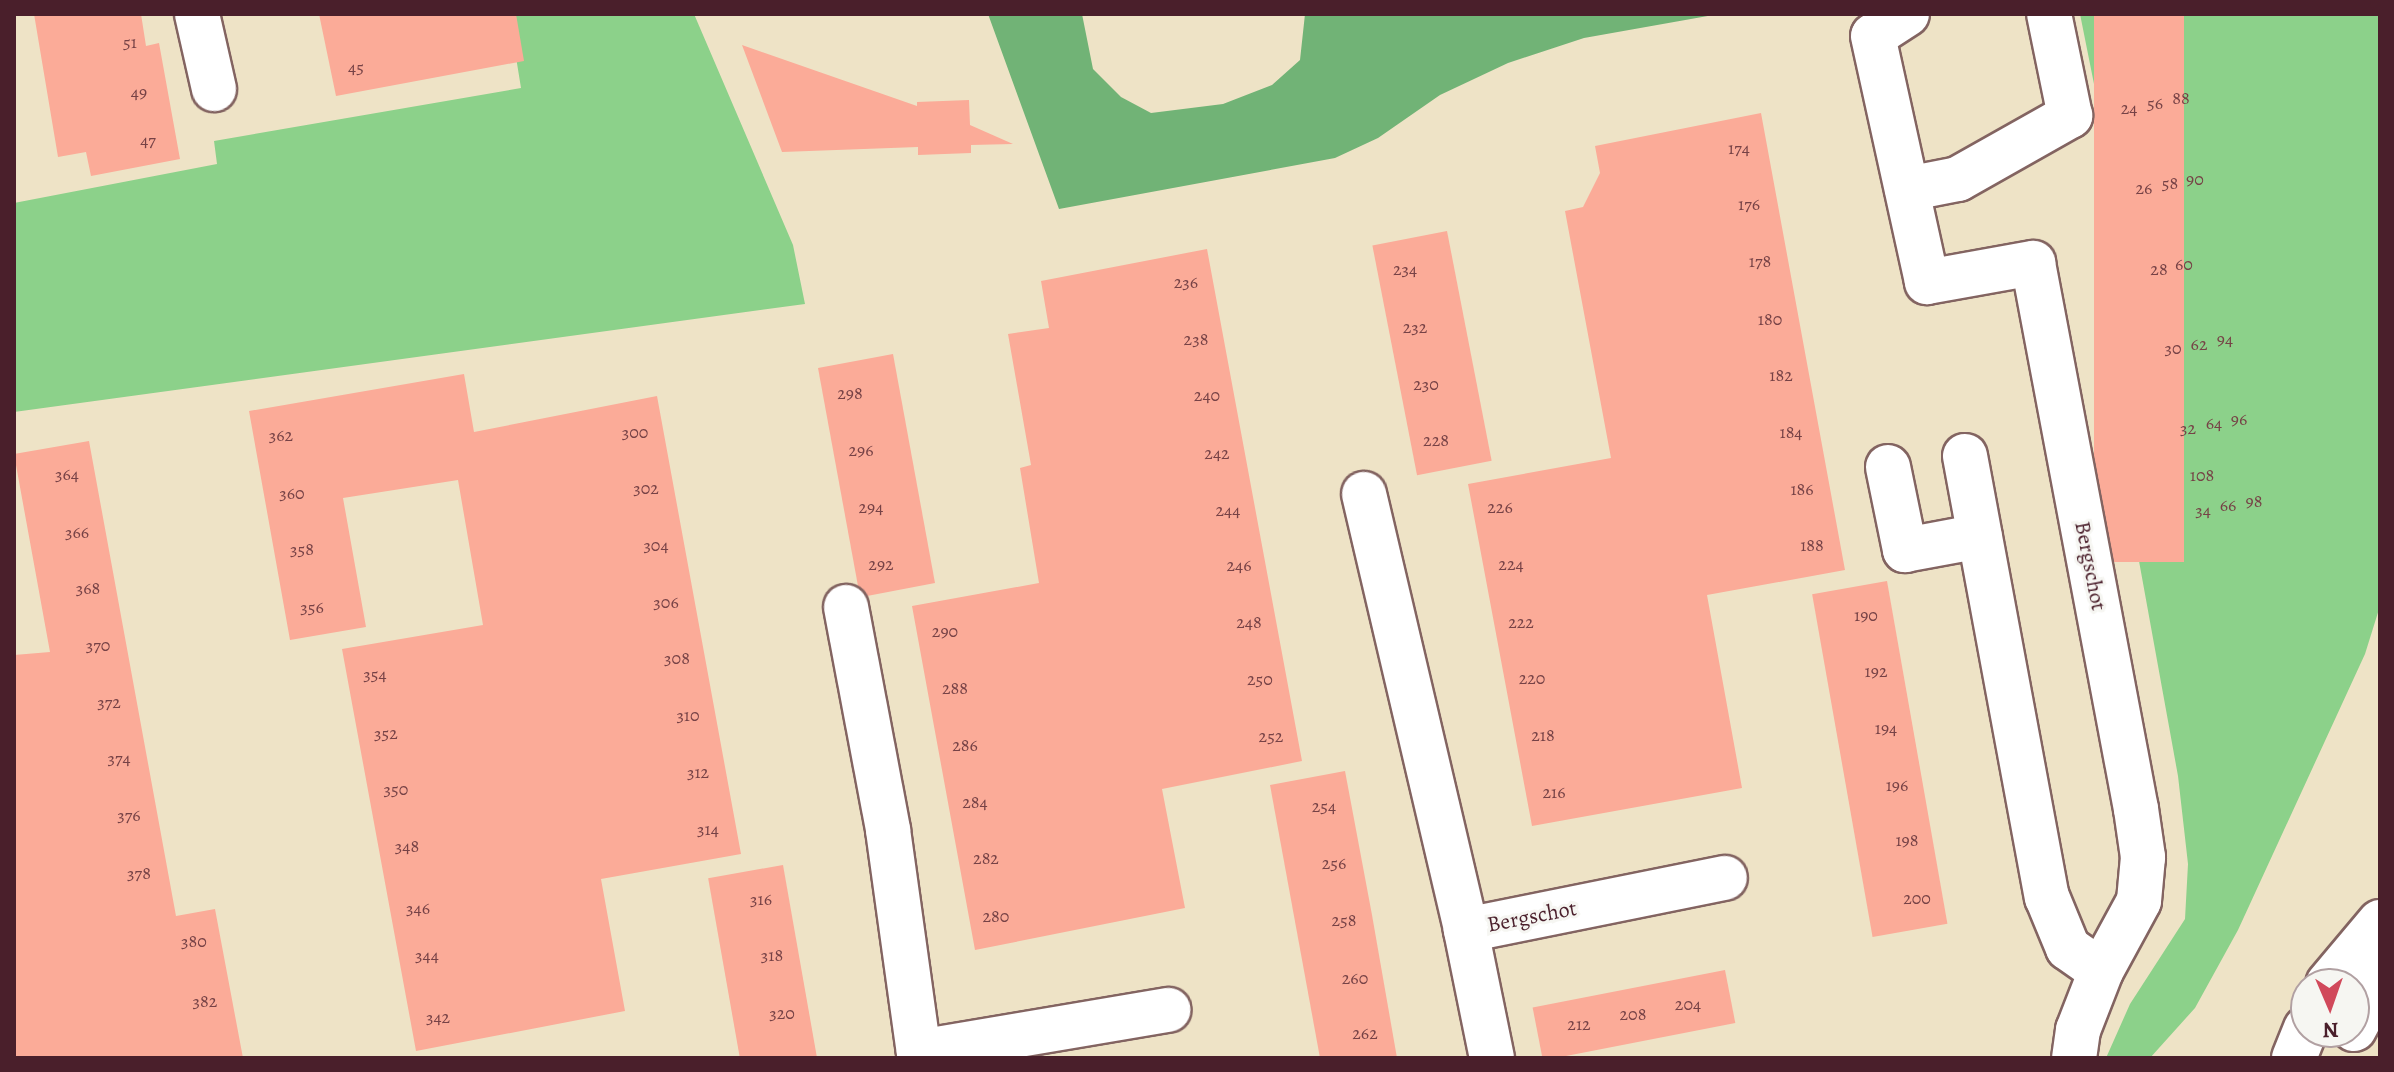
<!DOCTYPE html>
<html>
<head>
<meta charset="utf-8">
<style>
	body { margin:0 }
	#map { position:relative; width:2394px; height:1072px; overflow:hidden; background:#eee3c6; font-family:Alegreya,serif }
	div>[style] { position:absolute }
	.green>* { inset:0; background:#8cd18a }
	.forest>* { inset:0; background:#71b376 }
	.building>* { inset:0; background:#fbab98; transform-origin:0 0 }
	.roads { filter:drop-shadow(2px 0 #836461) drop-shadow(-2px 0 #836461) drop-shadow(0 2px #836461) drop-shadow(0 -2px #836461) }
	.minor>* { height:44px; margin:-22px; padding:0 22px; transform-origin:22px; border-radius:22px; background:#fff }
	span { translate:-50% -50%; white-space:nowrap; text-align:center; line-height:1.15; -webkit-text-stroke:6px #f6f6f2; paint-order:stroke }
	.number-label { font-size:18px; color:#764246 }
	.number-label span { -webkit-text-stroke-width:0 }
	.street-label { font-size:22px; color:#4a1f2b }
	.frame { position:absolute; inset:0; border:16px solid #4a1f2b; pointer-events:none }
	.north { position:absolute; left:2290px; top:968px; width:80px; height:80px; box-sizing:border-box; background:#f6f6f2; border:2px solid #b1a0a2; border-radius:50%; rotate:178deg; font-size:22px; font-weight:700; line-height:32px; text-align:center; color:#4a1f2b }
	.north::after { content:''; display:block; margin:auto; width:28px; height:36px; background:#d1495b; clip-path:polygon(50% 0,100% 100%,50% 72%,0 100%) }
</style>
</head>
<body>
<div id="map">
	<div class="green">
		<i style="clip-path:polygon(509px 14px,694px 14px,793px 245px,805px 304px,14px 412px,14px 203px,217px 164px,214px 141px,521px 88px)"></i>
		<i style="clip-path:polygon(2080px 14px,2380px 14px,2380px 606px,2365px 654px,2238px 930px,2195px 1008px,2150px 1058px,2106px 1058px,2130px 1004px,2185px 919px,2188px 864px,2178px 776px,2094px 313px,2138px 304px)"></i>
	</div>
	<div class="forest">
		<i style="clip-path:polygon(988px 14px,1082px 14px,1093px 69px,1121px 97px,1151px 113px,1223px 104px,1272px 85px,1300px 60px,1305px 14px,1719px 14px,1584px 38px,1508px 63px,1440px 95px,1378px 138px,1335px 158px,1059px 209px)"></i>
	</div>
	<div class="building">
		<i style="clip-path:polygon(34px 14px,141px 14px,146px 46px,159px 43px,180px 159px,91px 176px,86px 152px,58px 157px)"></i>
		<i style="clip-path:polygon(319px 14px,516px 14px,524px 61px,336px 96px)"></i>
		<i style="left:2094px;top:14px;width:90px;height:548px"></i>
		<i style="clip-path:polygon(742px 45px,917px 106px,917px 102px,969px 100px,970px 125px,1013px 144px,971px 145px,971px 153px,918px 155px,918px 147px,782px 152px)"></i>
		<i style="clip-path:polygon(1761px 113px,1845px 570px,1707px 595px,1742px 788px,1532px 826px,1468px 484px,1611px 458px,1565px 211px,1583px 207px,1600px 173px,1595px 146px)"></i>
		<i style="left:1447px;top:231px;width:234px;height:76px;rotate:79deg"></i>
		<i style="clip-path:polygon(1207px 249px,1302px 761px,1162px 789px,1185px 908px,975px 950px,912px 606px,1039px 583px,1020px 468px,1031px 465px,1008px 334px,1049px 328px,1041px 281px)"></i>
		<i style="clip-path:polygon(893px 354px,935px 583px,867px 596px,858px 586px,818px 368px)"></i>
		<i style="clip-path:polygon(464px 374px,474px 432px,657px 396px,741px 854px,601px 879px,625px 1011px,416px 1051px,342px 649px,483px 625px,458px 480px,343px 498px,366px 627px,290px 640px,249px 411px)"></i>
		<i style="clip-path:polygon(89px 441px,176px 916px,215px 909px,243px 1058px,14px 1058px,14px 655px,50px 652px,14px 454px)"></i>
		<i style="left:1887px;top:581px;width:348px;height:76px;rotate:80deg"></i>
		<i style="clip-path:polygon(1345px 771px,1372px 915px,1397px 1058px,1320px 1058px,1270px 785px)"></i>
		<i style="left:783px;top:865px;width:196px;height:76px;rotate:80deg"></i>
		<i style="left:1725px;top:970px;width:54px;height:196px;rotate:79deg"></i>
	</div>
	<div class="roads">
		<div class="minor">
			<i style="left:197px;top:14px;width:77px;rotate:77.2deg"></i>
			<i style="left:1907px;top:14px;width:40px;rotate:147.1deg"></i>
			<i style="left:1873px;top:36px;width:252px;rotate:77.6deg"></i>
			<i style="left:1927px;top:282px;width:108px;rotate:-10.2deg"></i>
			<i style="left:2033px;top:263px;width:556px;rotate:79.32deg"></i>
			<i style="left:2136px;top:809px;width:49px;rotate:81.7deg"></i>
			<i style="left:2143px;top:857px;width:44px;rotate:95.2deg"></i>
			<i style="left:2139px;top:901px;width:80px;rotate:118.5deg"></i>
			<i style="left:2101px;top:971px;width:63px;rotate:111.3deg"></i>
			<i style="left:2078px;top:1030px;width:28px;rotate:98deg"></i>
			<i style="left:1907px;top:189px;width:52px;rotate:-11.1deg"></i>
			<i style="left:1958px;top:179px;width:129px;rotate:-29.4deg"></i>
			<i style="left:2070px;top:116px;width:104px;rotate:-101.6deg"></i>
			<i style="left:1965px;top:456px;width:449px;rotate:79.5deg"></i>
			<i style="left:2047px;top:897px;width:55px;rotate:67.6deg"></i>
			<i style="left:2068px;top:948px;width:40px;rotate:34.9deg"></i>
			<i style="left:1888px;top:467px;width:85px;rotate:78.4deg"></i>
			<i style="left:1905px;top:550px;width:76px;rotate:-10.6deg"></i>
			<i style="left:1364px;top:494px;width:448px;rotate:76.8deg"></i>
			<i style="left:846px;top:607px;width:227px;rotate:79.3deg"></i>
			<i style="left:888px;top:830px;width:224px;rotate:82.1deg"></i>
			<i style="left:2328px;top:984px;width:81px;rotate:-50deg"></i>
			<i style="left:2354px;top:1029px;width:47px;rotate:-61.8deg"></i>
			<i style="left:2376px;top:988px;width:24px;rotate:-81deg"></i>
			<i style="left:920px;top:1058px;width:6px;rotate:-99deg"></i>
			<i style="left:919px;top:1052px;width:253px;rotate:-9.6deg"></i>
			<i style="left:1492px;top:1058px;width:131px;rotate:-101.5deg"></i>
			<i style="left:1466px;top:930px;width:264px;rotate:-11.4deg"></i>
			<i style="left:2294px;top:1058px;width:32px;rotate:-68deg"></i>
		</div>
	</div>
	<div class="number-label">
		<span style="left:130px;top:42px">51</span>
		<span style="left:356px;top:67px">45</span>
		<span style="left:139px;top:92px">49</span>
		<span style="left:2181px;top:98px">88</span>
		<span style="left:2155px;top:103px">56</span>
		<span style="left:2129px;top:108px">24</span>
		<span style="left:148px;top:140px">47</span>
		<span style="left:1739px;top:148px">174</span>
		<span style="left:2195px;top:179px">90</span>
		<span style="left:2170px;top:183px">58</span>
		<span style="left:2144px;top:188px">26</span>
		<span style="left:1749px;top:204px">176</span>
		<span style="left:1760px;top:261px">178</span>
		<span style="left:2184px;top:264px">60</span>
		<span style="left:1405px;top:269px">234</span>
		<span style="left:2159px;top:269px">28</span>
		<span style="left:1186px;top:282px">236</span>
		<span style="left:1770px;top:319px">180</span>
		<span style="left:1415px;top:327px">232</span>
		<span style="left:1196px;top:339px">238</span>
		<span style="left:2225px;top:339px">94</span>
		<span style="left:2199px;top:344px">62</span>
		<span style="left:2173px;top:348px">30</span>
		<span style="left:1781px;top:375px">182</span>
		<span style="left:1426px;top:384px">230</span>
		<span style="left:850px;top:393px">298</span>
		<span style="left:1207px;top:395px">240</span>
		<span style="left:2239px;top:419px">96</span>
		<span style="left:2214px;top:423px">64</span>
		<span style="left:2188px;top:428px">32</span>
		<span style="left:635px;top:432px">300</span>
		<span style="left:1791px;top:432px">184</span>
		<span style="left:281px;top:435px">362</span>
		<span style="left:1436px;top:440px">228</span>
		<span style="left:861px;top:450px">296</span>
		<span style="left:1217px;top:453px">242</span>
		<span style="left:67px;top:474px">364</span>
		<span style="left:2202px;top:475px">108</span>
		<span style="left:646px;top:488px">302</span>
		<span style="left:1802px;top:489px">186</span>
		<span style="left:292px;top:493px">360</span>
		<span style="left:2254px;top:501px">98</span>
		<span style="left:2228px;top:505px">66</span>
		<span style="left:871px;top:507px">294</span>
		<span style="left:1500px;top:507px">226</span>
		<span style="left:1228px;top:510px">244</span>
		<span style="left:2203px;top:510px">34</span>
		<span style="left:77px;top:532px">366</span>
		<span style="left:656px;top:545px">304</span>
		<span style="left:1812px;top:545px">188</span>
		<span style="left:302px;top:549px">358</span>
		<span style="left:881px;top:564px">292</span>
		<span style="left:1511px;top:564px">224</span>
		<span style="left:1239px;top:565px">246</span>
		<span style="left:88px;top:588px">368</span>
		<span style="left:666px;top:602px">306</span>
		<span style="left:312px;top:607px">356</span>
		<span style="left:1866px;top:615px">190</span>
		<span style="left:1249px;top:622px">248</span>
		<span style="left:1521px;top:622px">222</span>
		<span style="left:945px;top:631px">290</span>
		<span style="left:98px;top:645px">370</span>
		<span style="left:677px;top:658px">308</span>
		<span style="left:1876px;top:671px">192</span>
		<span style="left:375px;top:674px">354</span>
		<span style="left:1532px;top:678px">220</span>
		<span style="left:1260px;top:679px">250</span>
		<span style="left:955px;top:688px">288</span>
		<span style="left:109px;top:702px">372</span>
		<span style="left:688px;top:715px">310</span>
		<span style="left:1886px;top:728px">194</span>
		<span style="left:386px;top:733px">352</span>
		<span style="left:1543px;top:735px">218</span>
		<span style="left:1271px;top:736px">252</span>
		<span style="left:965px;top:745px">286</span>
		<span style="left:119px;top:758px">374</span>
		<span style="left:698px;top:772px">312</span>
		<span style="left:1897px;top:785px">196</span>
		<span style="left:396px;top:789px">350</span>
		<span style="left:1554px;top:792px">216</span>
		<span style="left:975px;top:802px">284</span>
		<span style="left:1324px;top:806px">254</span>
		<span style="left:129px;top:815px">376</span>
		<span style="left:708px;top:829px">314</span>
		<span style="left:1907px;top:840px">198</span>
		<span style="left:407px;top:846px">348</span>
		<span style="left:986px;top:858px">282</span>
		<span style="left:1334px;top:863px">256</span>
		<span style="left:139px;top:873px">378</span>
		<span style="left:1917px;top:898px">200</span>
		<span style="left:761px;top:899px">316</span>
		<span style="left:418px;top:908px">346</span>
		<span style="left:996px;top:916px">280</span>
		<span style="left:1344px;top:920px">258</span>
		<span style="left:194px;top:941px">380</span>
		<span style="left:427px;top:955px">344</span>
		<span style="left:772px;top:955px">318</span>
		<span style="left:1355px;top:978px">260</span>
		<span style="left:205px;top:1001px">382</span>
		<span style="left:1688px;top:1004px">204</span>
		<span style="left:782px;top:1013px">320</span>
		<span style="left:1633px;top:1014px">208</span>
		<span style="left:438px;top:1017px">342</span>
		<span style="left:1579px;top:1024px">212</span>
		<span style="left:1365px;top:1033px">262</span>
	</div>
	<div class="street-label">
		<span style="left:2090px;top:566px;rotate:79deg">Bergschot</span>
		<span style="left:1532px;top:917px;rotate:-11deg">Bergschot</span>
	</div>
	<div class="frame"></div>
	<div class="north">N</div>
</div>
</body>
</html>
